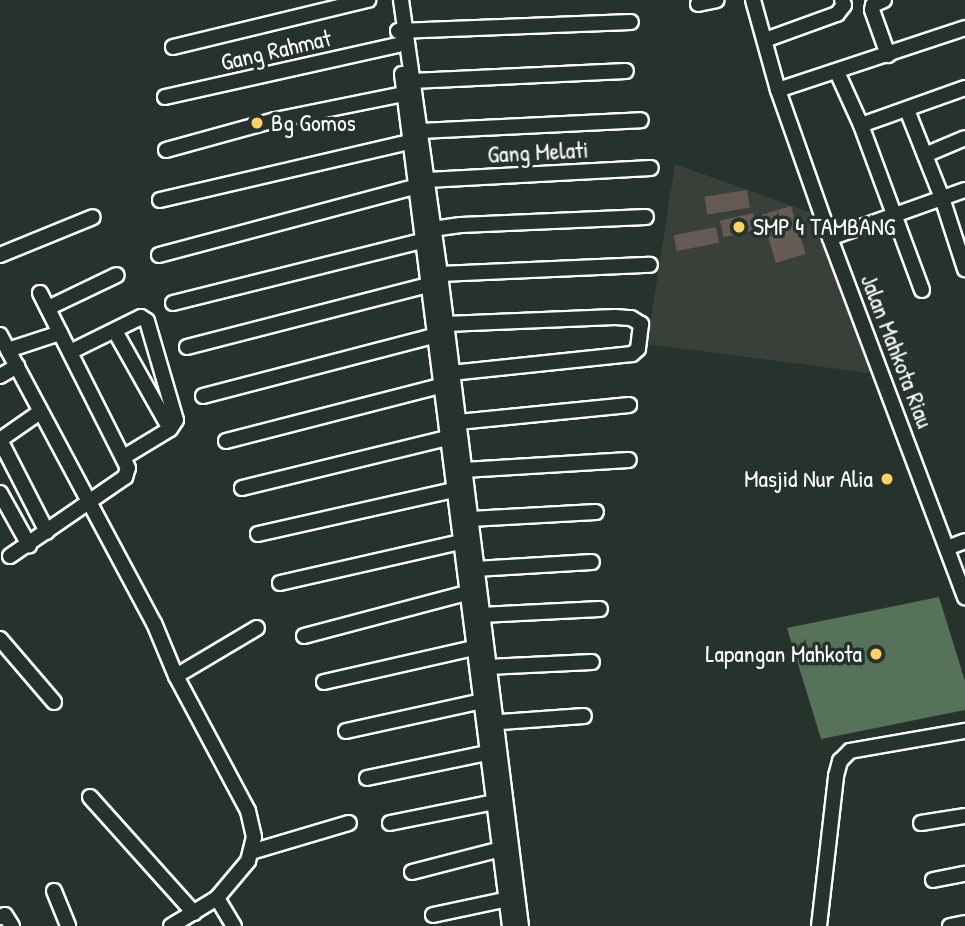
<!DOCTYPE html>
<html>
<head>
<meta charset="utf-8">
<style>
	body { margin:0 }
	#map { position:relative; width:965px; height:926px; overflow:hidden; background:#26332d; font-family:"Patrick Hand",sans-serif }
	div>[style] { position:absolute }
	.built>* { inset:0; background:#393f39 }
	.green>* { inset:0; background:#567258 }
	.building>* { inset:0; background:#665a55; transform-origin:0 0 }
	.roads { filter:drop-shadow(2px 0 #fff) drop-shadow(-2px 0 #fff) drop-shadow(0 2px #fff) drop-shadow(0 -2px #fff) }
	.minor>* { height:14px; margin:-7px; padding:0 7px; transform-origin:7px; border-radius:7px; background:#26332d }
	.dots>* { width:19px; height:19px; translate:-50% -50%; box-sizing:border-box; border:4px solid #26332d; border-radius:50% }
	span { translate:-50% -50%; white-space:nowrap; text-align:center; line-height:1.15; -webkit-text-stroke:7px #26332d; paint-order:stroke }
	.street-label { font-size:24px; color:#fff }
	.poi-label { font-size:24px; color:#fff }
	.left { translate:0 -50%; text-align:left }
	.right { translate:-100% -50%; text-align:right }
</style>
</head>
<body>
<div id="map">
	<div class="built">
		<i style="clip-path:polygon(675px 164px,812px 213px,870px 373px,647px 344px)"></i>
	</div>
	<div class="green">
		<i style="clip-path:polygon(939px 597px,965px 681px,965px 710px,821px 739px,787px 628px)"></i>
	</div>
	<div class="building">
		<i style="left:747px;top:190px;width:18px;height:43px;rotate:81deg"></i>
		<i style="left:791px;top:206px;width:50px;height:31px;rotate:73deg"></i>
		<i style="left:753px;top:213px;width:17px;height:34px;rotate:77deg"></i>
		<i style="left:716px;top:227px;width:16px;height:43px;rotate:79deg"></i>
	</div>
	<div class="roads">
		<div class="minor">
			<i style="left:401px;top:0;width:277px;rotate:81.9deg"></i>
			<i style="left:440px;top:274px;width:657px;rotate:82.92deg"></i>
			<i style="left:753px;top:0;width:93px;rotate:74.5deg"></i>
			<i style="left:778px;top:90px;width:157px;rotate:70.6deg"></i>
			<i style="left:830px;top:238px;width:384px;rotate:69.4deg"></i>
			<i style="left:884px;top:0;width:12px;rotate:156deg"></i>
			<i style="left:873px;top:5px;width:5px;rotate:101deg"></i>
			<i style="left:872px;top:10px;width:48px;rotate:70.4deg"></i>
			<i style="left:698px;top:4px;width:19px;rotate:-12deg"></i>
			<i style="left:398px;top:31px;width:233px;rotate:-2.2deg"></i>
			<i style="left:765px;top:40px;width:77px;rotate:-19.9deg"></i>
			<i style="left:837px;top:14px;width:11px;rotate:-52deg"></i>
			<i style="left:844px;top:5px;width:5px;rotate:-112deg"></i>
			<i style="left:173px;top:47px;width:201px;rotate:-13.6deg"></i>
			<i style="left:837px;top:72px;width:58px;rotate:65.6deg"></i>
			<i style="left:402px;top:74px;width:859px;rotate:82.78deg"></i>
			<i style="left:412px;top:81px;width:214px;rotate:-2.7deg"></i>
			<i style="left:778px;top:90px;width:197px;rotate:-18.3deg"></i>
			<i style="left:165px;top:97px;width:239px;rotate:-12.6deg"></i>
			<i style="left:907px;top:110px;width:95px;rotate:68.3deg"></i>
			<i style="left:942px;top:198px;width:75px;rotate:72.1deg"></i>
			<i style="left:420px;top:131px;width:221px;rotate:-2.8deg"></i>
			<i style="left:166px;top:150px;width:113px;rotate:-15.4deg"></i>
			<i style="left:275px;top:120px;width:142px;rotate:-11.4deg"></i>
			<i style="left:925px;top:155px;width:43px;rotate:-23deg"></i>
			<i style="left:427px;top:180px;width:224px;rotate:-3.1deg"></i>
			<i style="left:160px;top:200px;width:257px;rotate:-13.1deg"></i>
			<i style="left:425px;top:230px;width:36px;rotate:-8deg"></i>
			<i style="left:461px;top:225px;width:185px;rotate:-2.5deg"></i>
			<i style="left:830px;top:238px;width:143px;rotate:-19.6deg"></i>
			<i style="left:0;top:255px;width:100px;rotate:-22.2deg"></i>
			<i style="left:159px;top:255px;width:265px;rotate:-14.9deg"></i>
			<i style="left:440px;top:274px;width:210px;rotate:-2.5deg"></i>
			<i style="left:922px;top:290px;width:176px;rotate:-110.3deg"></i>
			<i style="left:861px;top:125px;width:110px;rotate:-19.6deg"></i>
			<i style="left:173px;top:303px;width:268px;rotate:-14deg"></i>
			<i style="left:48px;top:308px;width:76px;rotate:-25.6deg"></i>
			<i style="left:446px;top:324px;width:169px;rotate:-2.4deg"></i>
			<i style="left:615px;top:317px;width:16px;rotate:4deg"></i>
			<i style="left:631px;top:318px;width:12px;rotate:31deg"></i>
			<i style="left:641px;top:324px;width:25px;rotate:97deg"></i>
			<i style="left:638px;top:349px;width:8px;rotate:140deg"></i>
			<i style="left:632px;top:354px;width:182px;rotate:174deg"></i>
			<i style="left:115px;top:331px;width:112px;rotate:60.7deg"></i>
			<i style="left:0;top:335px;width:327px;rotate:61.9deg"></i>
			<i style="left:154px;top:623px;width:57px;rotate:67.5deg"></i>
			<i style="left:176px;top:676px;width:153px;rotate:61.9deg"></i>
			<i style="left:248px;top:811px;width:27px;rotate:77deg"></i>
			<i style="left:254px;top:837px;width:25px;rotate:104deg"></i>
			<i style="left:248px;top:861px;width:48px;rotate:130deg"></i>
			<i style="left:217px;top:898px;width:33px;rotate:59deg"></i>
			<i style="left:187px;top:347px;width:249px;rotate:-14.4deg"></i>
			<i style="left:8px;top:350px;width:55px;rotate:-18.1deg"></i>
			<i style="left:70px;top:352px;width:79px;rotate:-26.2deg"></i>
			<i style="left:141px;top:317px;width:7px;rotate:34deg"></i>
			<i style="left:147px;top:321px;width:103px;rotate:73.7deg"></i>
			<i style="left:176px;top:420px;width:11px;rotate:124deg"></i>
			<i style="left:170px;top:429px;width:54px;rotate:148.7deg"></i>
			<i style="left:0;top:376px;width:20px;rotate:-30deg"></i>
			<i style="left:203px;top:396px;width:239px;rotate:-14.6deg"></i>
			<i style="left:40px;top:412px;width:49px;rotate:145deg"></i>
			<i style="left:0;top:440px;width:103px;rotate:62.9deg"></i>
			<i style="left:458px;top:422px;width:172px;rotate:-5.7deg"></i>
			<i style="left:226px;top:441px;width:229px;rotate:-14.4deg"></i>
			<i style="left:464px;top:470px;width:165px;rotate:-3.5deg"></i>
			<i style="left:242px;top:488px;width:219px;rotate:-13.7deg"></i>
			<i style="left:0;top:493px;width:60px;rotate:60.9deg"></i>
			<i style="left:470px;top:519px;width:126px;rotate:-3.2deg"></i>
			<i style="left:258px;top:534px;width:201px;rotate:-12.7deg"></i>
			<i style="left:947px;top:548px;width:19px;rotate:-21deg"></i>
			<i style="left:10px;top:556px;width:140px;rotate:-34.5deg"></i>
			<i style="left:125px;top:477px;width:9px;rotate:-72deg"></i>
			<i style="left:128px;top:468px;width:196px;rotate:-116.7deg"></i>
			<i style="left:475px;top:569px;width:117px;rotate:-3.4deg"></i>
			<i style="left:280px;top:583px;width:185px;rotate:-12.8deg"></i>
			<i style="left:481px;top:615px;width:119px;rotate:-2.9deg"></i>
			<i style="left:304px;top:636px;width:169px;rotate:-14.8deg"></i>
			<i style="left:0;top:639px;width:83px;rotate:49.4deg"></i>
			<i style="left:487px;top:667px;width:105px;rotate:-2.7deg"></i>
			<i style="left:176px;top:676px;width:94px;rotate:-30.7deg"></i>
			<i style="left:324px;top:682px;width:154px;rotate:-12.8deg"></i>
			<i style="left:487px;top:723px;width:97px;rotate:-4.1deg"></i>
			<i style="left:346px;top:731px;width:139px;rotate:-12.4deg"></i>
			<i style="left:367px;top:778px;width:123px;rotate:-11.8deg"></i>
			<i style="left:90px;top:797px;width:156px;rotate:48.1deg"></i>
			<i style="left:390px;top:823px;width:106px;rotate:-11.4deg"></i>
			<i style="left:921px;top:823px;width:45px;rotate:-9deg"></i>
			<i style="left:251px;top:852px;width:102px;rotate:-16.5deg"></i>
			<i style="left:412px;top:872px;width:96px;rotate:-14.5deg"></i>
			<i style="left:933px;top:880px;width:33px;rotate:-11deg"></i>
			<i style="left:54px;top:891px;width:38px;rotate:68deg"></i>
			<i style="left:433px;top:915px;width:77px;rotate:-12deg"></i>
			<i style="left:0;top:917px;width:5px;rotate:-22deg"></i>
			<i style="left:5px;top:915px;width:13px;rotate:58deg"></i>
			<i style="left:171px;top:926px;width:54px;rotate:-31.3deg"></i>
			<i style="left:819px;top:926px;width:151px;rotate:-83.5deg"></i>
			<i style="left:836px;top:776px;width:16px;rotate:-75deg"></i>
			<i style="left:840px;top:761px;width:14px;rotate:-45deg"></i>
			<i style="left:850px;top:751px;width:117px;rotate:-9.9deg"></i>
			<i style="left:950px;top:926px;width:15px;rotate:-11deg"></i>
		</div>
	</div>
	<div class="dots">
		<i style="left:257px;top:123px;background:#ffd166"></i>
		<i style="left:739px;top:227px;background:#ffd166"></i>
		<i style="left:887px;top:479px;background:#ffd166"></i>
		<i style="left:876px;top:654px;background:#ffd166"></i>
	</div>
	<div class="street-label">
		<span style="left:276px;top:50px;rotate:-13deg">Gang Rahmat</span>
		<span style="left:538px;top:152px;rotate:-3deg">Gang Melati</span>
		<span style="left:897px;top:351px;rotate:69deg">Jalan Mahkota Riau</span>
	</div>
	<div class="poi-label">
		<span class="left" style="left:271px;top:123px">Bg Gomos</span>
		<span class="left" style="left:753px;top:227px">SMP 4 TAMBANG</span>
		<span class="right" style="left:873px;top:479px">Masjid Nur Alia</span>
		<span class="right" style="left:862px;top:654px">Lapangan Mahkota</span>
	</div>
</div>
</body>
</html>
